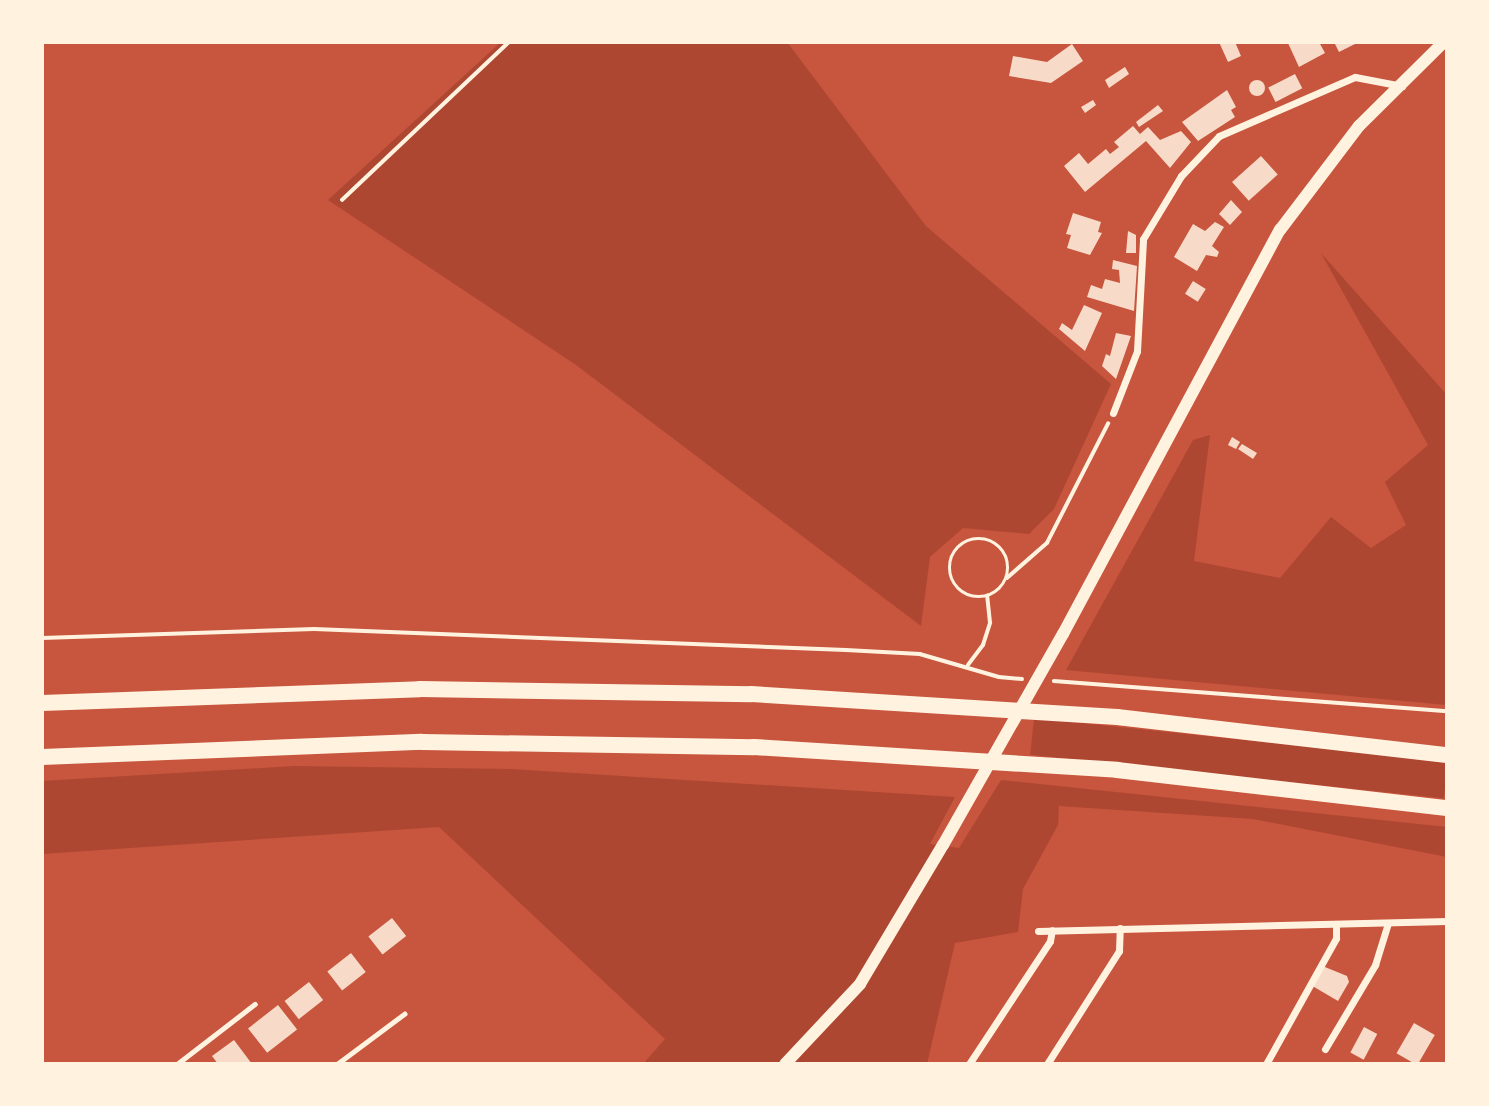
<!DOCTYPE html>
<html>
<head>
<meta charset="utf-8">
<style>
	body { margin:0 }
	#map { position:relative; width:1489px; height:1106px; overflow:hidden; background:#c8553d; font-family:"Fira Sans",sans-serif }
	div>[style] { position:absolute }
	.green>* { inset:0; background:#ae4732; transform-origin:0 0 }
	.building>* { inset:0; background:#f7dbc8; transform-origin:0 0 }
	.round { border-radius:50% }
	.path>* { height:3.5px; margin:-1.75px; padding:0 1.75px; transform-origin:1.75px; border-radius:1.75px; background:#fff3e0 }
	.path>.ring { margin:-1.75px; padding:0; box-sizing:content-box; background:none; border:3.5px solid #fff3e0; border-radius:50% }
	.service>* { height:4.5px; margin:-2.25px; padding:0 2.25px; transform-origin:2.25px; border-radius:2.25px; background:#fff3e0 }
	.minor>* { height:7px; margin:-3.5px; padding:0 3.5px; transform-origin:3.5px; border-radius:3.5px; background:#fff3e0 }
	.tertiary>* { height:12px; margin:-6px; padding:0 6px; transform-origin:6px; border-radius:6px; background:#fff3e0 }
	.trunk>* { height:16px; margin:-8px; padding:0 8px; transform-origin:8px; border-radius:8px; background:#fff3e0 }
	span { translate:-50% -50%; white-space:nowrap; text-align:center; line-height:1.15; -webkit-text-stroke:7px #fff3e0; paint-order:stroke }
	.frame { position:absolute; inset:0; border:44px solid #fff3e0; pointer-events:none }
</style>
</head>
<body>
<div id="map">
	<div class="green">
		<i style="clip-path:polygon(501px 42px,787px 42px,926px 226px,1111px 384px,1054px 509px,1029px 534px,963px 528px,930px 557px,921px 626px,576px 365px,328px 200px)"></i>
		<i style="clip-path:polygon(1321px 253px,1447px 395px,1447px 705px,1066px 670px,1193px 440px,1210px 435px,1194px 561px,1280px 578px,1331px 517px,1371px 548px,1406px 525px,1385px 482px,1428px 445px)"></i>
		<i style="left:1034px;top:718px;width:416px;height:37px;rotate:6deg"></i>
		<i style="clip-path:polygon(294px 766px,511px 769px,955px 797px,930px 844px,959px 848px,1001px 780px,1447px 827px,1447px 857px,1253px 819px,1059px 806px,1058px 825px,1023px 889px,1018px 932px,955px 943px,927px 1064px,643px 1064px,665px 1039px,439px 827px,42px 854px,42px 781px)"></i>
	</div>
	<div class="building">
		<i style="clip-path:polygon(1219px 42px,1235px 42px,1241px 56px,1228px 62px)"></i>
		<i style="clip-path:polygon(1319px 42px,1325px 53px,1299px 67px,1288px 43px)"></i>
		<i style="clip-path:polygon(1334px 42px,1359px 42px,1339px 52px)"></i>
		<i style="clip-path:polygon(1072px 44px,1083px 61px,1051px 83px,1009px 76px,1013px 56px,1047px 62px)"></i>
		<i style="clip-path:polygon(1125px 67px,1129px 74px,1109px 88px,1105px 80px)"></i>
		<i style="left:1295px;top:74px;width:16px;height:30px;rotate:63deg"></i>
		<i class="round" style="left:1249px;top:80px;width:16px;height:16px"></i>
		<i style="clip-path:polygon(1227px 90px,1236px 107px,1231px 110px,1235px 117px,1198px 141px,1182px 122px)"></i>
		<i style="clip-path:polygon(1093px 100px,1096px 105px,1085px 113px,1081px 107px)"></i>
		<i style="clip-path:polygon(1158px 105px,1163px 111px,1139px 127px,1136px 122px)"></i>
		<i style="clip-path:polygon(1133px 126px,1140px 134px,1148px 127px,1160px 140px,1181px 131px,1191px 142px,1170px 168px,1146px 141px,1085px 192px,1064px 166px,1079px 153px,1088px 164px,1106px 149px,1110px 154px,1119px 147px,1114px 142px)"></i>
		<i style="left:1261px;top:156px;width:25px;height:39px;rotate:48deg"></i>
		<i style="clip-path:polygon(1231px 200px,1242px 212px,1230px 225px,1219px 214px)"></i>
		<i style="clip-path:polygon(1073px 213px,1101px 222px,1098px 232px,1102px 233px,1090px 255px,1067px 248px,1071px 235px,1066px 234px)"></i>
		<i style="clip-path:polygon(1215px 222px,1224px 227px,1212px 246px,1219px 252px,1217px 257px,1206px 255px,1197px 271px,1174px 257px,1193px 224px,1205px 231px)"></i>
		<i style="clip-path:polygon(1128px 231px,1136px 235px,1136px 253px,1126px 253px)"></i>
		<i style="clip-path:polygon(1113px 260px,1137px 266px,1134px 311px,1087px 297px,1091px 285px,1102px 289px,1105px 279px,1120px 283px,1119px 270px,1112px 269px)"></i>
		<i style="left:1193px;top:281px;width:15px;height:15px;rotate:32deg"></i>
		<i style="clip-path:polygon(1084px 305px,1102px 313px,1085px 351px,1059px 329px,1062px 323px,1072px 330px)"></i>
		<i style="clip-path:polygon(1116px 333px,1131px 336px,1116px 379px,1102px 366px,1106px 354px,1110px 356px)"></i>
		<i style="clip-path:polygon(1232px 437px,1240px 442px,1236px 449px,1228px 445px)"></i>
		<i style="clip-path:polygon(1242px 444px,1257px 453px,1253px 459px,1238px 449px)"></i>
		<i style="left:392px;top:918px;width:23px;height:30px;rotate:52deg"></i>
		<i style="left:351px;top:953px;width:24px;height:30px;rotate:52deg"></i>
		<i style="clip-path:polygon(1320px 965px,1347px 976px,1349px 982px,1338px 1001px,1309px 984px)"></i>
		<i style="left:309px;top:982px;width:23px;height:31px;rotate:52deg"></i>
		<i style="left:278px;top:1005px;width:31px;height:38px;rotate:52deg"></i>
		<i style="left:1414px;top:1023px;width:24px;height:35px;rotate:30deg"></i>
		<i style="left:1364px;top:1027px;width:15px;height:29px;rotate:28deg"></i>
		<i style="clip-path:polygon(234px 1040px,252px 1064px,218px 1064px,212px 1056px)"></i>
	</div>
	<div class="path">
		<i style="left:342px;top:200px;width:230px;rotate:-43.4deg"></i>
		<i class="ring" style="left:950px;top:539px;width:54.5px;height:54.5px"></i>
		<i style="left:1007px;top:578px;width:53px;rotate:-41.2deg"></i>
		<i style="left:1047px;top:543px;width:134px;rotate:-62.9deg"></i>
		<i style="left:42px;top:638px;width:272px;rotate:-1.9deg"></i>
		<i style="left:314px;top:629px;width:532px;rotate:2.26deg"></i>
		<i style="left:846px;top:650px;width:74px;rotate:3.1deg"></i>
		<i style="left:920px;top:654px;width:82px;rotate:16.2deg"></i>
		<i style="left:999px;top:677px;width:23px;rotate:5deg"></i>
		<i style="left:968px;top:665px;width:25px;rotate:-53deg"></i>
		<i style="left:983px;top:645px;width:23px;rotate:-72deg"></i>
		<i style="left:990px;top:623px;width:27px;rotate:-96deg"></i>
		<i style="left:1054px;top:681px;width:394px;rotate:4.4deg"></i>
	</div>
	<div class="service">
		<i style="left:177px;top:1064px;width:98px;rotate:-37.6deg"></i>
		<i style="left:337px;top:1064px;width:84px;rotate:-36.7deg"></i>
	</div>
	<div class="minor">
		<i style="left:1113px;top:413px;width:66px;rotate:-68.8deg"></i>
		<i style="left:1137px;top:351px;width:112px;rotate:-86.9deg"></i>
		<i style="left:1143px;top:239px;width:74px;rotate:-58.9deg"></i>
		<i style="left:1181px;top:176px;width:55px;rotate:-46.5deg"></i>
		<i style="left:1219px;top:136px;width:148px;rotate:-23.5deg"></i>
		<i style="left:1355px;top:77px;width:48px;rotate:10.8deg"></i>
		<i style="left:1038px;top:931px;width:409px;rotate:-1.4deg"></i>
		<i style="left:1325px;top:1049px;width:98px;rotate:-59.2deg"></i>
		<i style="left:1375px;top:965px;width:44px;rotate:-72.8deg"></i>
		<i style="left:969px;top:1064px;width:147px;rotate:-56.6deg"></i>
		<i style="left:1050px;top:941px;width:11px;rotate:-80deg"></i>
		<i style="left:1047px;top:1064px;width:134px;rotate:-57.5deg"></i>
		<i style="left:1119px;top:951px;width:23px;rotate:-88deg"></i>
		<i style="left:1266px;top:1064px;width:144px;rotate:-60.9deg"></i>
		<i style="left:1336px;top:938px;width:14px;rotate:-90deg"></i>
	</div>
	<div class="tertiary">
		<i style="left:785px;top:1064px;width:110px;rotate:-46.8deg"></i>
		<i style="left:860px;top:984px;width:162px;rotate:-59.2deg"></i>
		<i style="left:943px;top:845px;width:243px;rotate:-60.4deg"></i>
		<i style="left:1063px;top:634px;width:459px;rotate:-61.8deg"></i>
		<i style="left:1280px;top:230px;width:131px;rotate:-52.8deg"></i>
		<i style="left:1359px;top:126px;width:120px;rotate:-44.7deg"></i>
	</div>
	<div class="trunk">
		<i style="left:42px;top:703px;width:378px;rotate:-2.1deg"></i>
		<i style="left:420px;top:689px;width:331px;rotate:0.9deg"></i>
		<i style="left:751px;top:694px;width:367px;rotate:3.6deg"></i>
		<i style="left:1117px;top:717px;width:332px;rotate:6.6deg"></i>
		<i style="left:42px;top:757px;width:380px;rotate:-2.3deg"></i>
		<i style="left:422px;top:742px;width:332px;rotate:0.9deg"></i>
		<i style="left:754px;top:747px;width:364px;rotate:3.6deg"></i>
		<i style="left:1117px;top:770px;width:332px;rotate:6.6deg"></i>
	</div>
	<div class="frame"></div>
</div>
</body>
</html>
